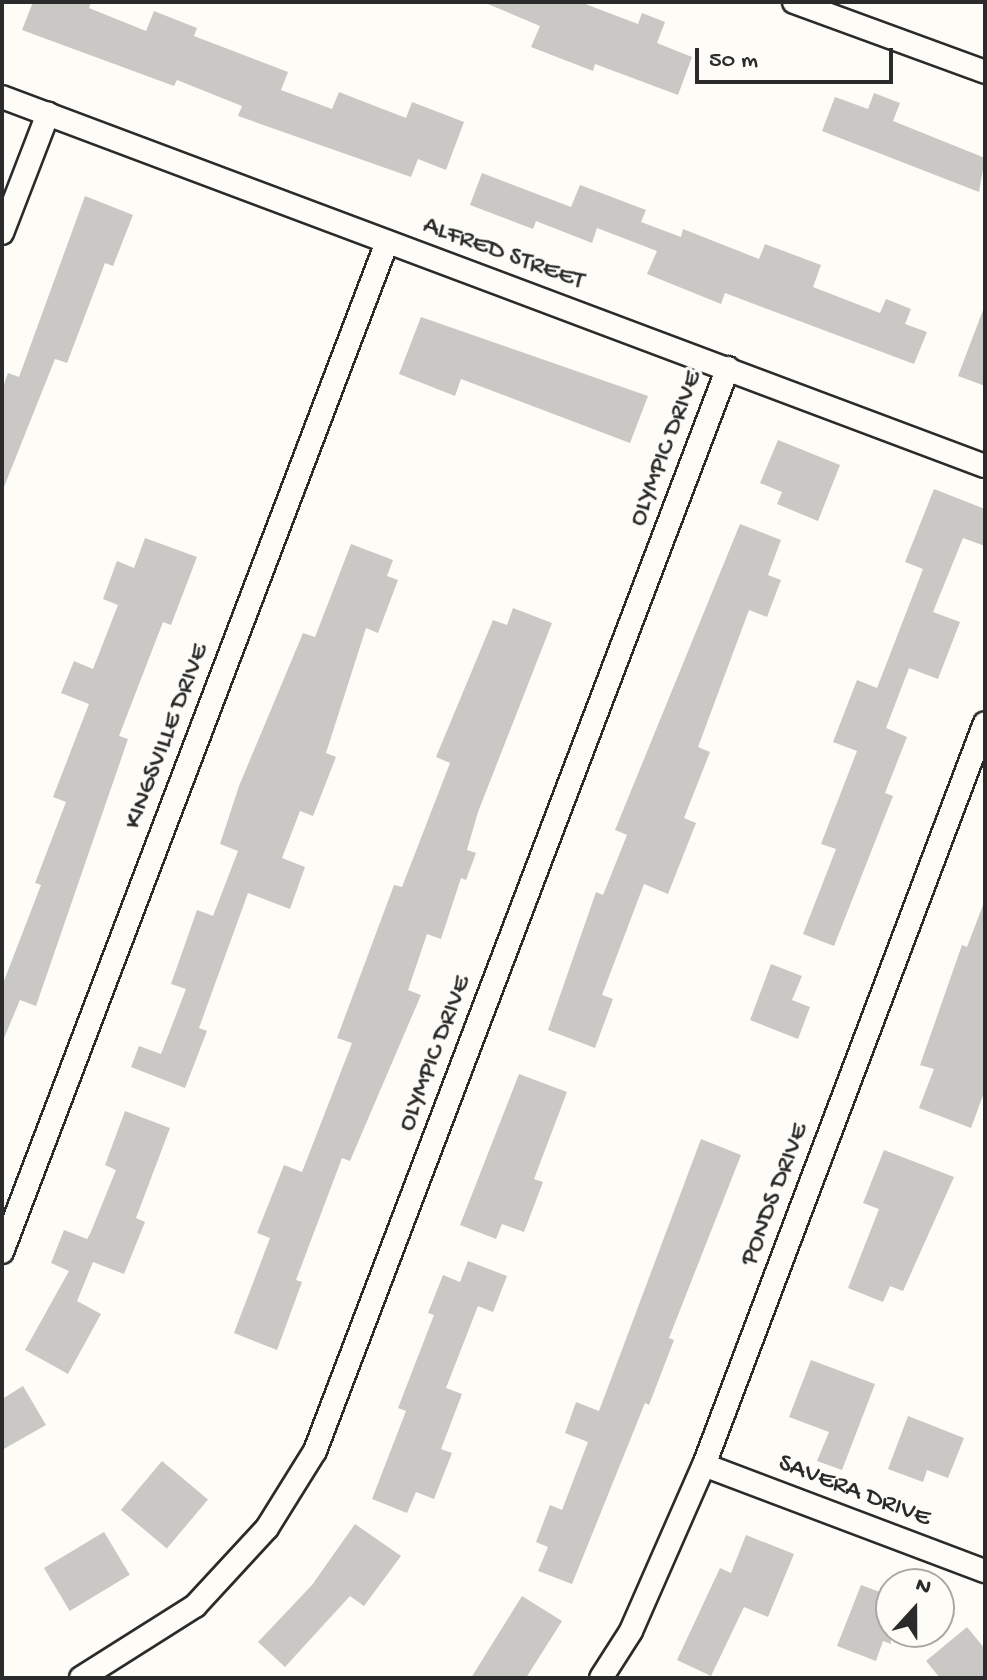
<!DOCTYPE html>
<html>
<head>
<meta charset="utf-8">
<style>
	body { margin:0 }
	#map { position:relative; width:987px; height:1680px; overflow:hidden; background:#fdfcf7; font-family:"Gochi Hand",sans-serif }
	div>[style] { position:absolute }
	.building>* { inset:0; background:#c9c8c4; transform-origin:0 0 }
	.roads { filter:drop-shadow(2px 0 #2b2b2b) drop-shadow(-2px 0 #2b2b2b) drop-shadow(0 2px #2b2b2b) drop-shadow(0 -2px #2b2b2b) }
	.minor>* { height:22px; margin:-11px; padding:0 11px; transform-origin:11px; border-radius:11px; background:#fdfcf7 }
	span { translate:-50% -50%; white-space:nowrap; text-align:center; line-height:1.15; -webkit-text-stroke:7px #fdfcf7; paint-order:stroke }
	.street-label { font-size:26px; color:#2b2b2b }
	.frame { position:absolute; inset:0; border:4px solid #2b2b2b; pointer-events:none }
	.north { position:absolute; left:875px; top:1568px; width:80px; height:80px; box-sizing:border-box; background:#fdfcf7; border:2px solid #a9a8a5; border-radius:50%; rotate:21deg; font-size:22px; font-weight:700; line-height:32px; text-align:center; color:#2b2b2b }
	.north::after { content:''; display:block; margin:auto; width:28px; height:36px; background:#2b2b2b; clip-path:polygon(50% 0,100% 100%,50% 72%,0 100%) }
	.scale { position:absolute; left:695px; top:48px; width:198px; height:36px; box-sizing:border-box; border:4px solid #2b2b2b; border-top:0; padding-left:10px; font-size:24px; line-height:28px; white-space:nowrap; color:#2b2b2b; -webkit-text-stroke:6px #fdfcf7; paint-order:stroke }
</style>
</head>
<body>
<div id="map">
	<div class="building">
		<i style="clip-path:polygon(33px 2px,91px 2px,89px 8px,146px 31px,154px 11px,197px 28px,194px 36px,288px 72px,281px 90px,332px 109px,339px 92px,406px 118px,412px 102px,464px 122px,446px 170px,418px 159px,411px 177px,238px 116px,242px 106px,177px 80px,174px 86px,22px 30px)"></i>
		<i style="clip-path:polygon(483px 2px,580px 2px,638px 24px,642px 13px,665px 22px,657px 43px,692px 57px,678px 95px,595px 64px,593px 71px,531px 47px,540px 26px)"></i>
		<i style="clip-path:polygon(874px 93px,900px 103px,893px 121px,985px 158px,979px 192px,822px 131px,835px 97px,868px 109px)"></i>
		<i style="clip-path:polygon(482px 173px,571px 207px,580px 185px,646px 210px,641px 222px,681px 237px,683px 229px,759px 259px,765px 244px,821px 265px,813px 287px,880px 313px,886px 299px,911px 309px,905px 324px,927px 332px,914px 364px,725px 293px,721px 304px,647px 274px,657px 251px,597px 228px,592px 243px,536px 221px,533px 229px,470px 205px)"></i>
		<i style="clip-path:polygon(85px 196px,133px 215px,113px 266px,105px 263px,67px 363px,55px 359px,2px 492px,2px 390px,8px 373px,19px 377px)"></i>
		<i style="clip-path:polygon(983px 310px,985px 310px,985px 386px,958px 376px)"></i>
		<i style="clip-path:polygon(421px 317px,648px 396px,630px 443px,461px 379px,455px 396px,399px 374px)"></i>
		<i style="clip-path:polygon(778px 440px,840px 465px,818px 521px,777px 504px,782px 492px,760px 483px)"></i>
		<i style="clip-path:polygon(934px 489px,985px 509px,985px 546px,963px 538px,933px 612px,960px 622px,938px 679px,909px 668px,886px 728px,907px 737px,885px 793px,893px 796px,834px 946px,803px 934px,836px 849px,821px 844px,857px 751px,833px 742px,857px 680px,877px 688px,923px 569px,905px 562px)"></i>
		<i style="clip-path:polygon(740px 524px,781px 540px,768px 575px,781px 580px,767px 617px,749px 610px,698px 747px,710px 752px,684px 818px,696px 823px,668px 894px,644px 884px,602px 995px,613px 999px,595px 1048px,548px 1030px,596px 892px,603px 895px,627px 835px,615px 830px)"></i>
		<i style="clip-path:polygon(145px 538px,197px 557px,171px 625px,163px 622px,119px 736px,128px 739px,36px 1006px,20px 1000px,2px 1043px,2px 986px,41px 885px,35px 883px,66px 802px,53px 797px,89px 704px,61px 693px,74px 661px,93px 669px,118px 605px,103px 599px,117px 561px,134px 568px)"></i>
		<i style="clip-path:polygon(351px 544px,393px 560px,387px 576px,398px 580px,378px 633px,366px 628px,326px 753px,336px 757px,313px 816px,300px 811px,282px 858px,305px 867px,290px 909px,248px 893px,199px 1028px,207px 1031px,185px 1088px,131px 1067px,139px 1046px,161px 1054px,186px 989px,171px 984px,197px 910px,213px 916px,238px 851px,220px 844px,239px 786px,303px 633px,315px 637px)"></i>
		<i style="clip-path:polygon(513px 608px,552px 623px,478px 812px,467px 850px,476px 853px,466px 880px,461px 878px,441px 939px,427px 934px,408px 990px,421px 995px,350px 1161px,342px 1158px,296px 1280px,302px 1282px,277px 1350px,234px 1333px,270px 1238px,257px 1233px,284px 1165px,302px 1172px,352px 1043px,337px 1038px,394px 885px,402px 887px,450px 763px,436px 757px,493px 620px,507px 625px)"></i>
		<i style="clip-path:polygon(983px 905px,985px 1090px,971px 1128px,919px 1108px,934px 1069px,920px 1065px,962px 945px,967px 947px)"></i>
		<i style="clip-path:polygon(771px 964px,802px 976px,792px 1000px,810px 1007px,798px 1039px,750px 1020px)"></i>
		<i style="clip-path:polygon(519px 1074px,567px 1092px,534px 1179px,543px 1182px,524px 1232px,502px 1224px,496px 1239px,460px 1225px)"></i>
		<i style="clip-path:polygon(125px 1111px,170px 1128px,136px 1218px,145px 1222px,124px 1274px,93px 1262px,77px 1301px,101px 1314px,68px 1374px,25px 1350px,69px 1271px,51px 1263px,64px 1230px,87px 1239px,90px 1234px,116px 1170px,105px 1165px)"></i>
		<i style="clip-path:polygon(701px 1139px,741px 1155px,669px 1338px,674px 1340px,649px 1405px,645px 1403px,572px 1584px,538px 1571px,548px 1547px,536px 1542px,550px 1505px,562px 1510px,588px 1442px,565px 1433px,576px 1402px,599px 1411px)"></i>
		<i style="clip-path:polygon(884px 1150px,954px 1177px,903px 1291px,890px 1286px,883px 1302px,848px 1288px,879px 1209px,863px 1203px)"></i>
		<i style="clip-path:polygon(468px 1261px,507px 1276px,493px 1312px,478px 1306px,446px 1388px,462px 1394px,441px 1449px,452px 1453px,434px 1499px,416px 1492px,407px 1513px,372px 1499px,406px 1411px,398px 1408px,434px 1315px,428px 1313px,443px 1275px,460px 1282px)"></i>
		<i style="clip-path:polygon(811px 1360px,875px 1384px,842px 1470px,817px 1461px,829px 1432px,789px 1417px)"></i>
		<i style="clip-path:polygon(23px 1386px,46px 1425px,2px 1450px,2px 1399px)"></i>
		<i style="clip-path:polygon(908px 1416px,964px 1438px,948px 1478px,927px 1470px,923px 1482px,888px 1469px)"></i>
		<i style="left:162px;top:1461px;width:60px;height:64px;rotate:40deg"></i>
		<i style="clip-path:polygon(355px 1524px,401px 1556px,364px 1606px,350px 1596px,285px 1667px,258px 1642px,312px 1585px)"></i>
		<i style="left:104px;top:1532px;width:50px;height:70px;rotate:59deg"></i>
		<i style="clip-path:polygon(746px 1535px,794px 1554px,768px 1617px,744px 1607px,711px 1676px,677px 1660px,720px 1568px,731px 1573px)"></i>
		<i style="clip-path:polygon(861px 1585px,891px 1596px,891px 1644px,883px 1641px,876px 1661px,837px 1646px)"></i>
		<i style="clip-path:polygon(522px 1596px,562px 1621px,526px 1678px,471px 1678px)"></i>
		<i style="clip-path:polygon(967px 1627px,985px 1649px,985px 1678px,940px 1678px,926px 1661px)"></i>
	</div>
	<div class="roads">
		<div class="minor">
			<i style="left:794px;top:2px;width:203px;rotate:20.1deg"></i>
			<i style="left:2px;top:97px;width:1050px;rotate:20.58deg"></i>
			<i style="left:2px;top:233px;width:128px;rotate:-68.9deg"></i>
			<i style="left:2px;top:1252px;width:1081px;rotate:-69.13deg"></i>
			<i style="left:704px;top:1465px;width:300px;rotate:20.7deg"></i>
			<i style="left:81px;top:1678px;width:135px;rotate:-32.3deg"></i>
			<i style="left:195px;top:1606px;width:106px;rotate:-47.3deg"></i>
			<i style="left:267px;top:1528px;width:91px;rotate:-58.1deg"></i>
			<i style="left:315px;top:1451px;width:1159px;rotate:-69.13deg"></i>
			<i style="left:601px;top:1678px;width:56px;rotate:-57.4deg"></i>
			<i style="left:631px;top:1631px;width:181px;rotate:-66.3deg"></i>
			<i style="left:704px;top:1465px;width:793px;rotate:-69.26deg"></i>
		</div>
	</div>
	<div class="street-label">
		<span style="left:503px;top:255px;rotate:20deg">ALFRED STREET</span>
		<span style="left:667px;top:449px;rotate:-69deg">OLYMPIC DRIVE</span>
		<span style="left:168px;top:737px;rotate:-69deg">KINGSVILLE DRIVE</span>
		<span style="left:436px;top:1054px;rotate:-69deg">OLYMPIC DRIVE</span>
		<span style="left:776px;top:1195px;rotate:-69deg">PONDS DRIVE</span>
		<span style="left:854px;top:1492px;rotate:21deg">SAVERA DRIVE</span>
	</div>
	<div class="frame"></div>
	<div class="north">N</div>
	<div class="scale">50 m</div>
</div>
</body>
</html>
